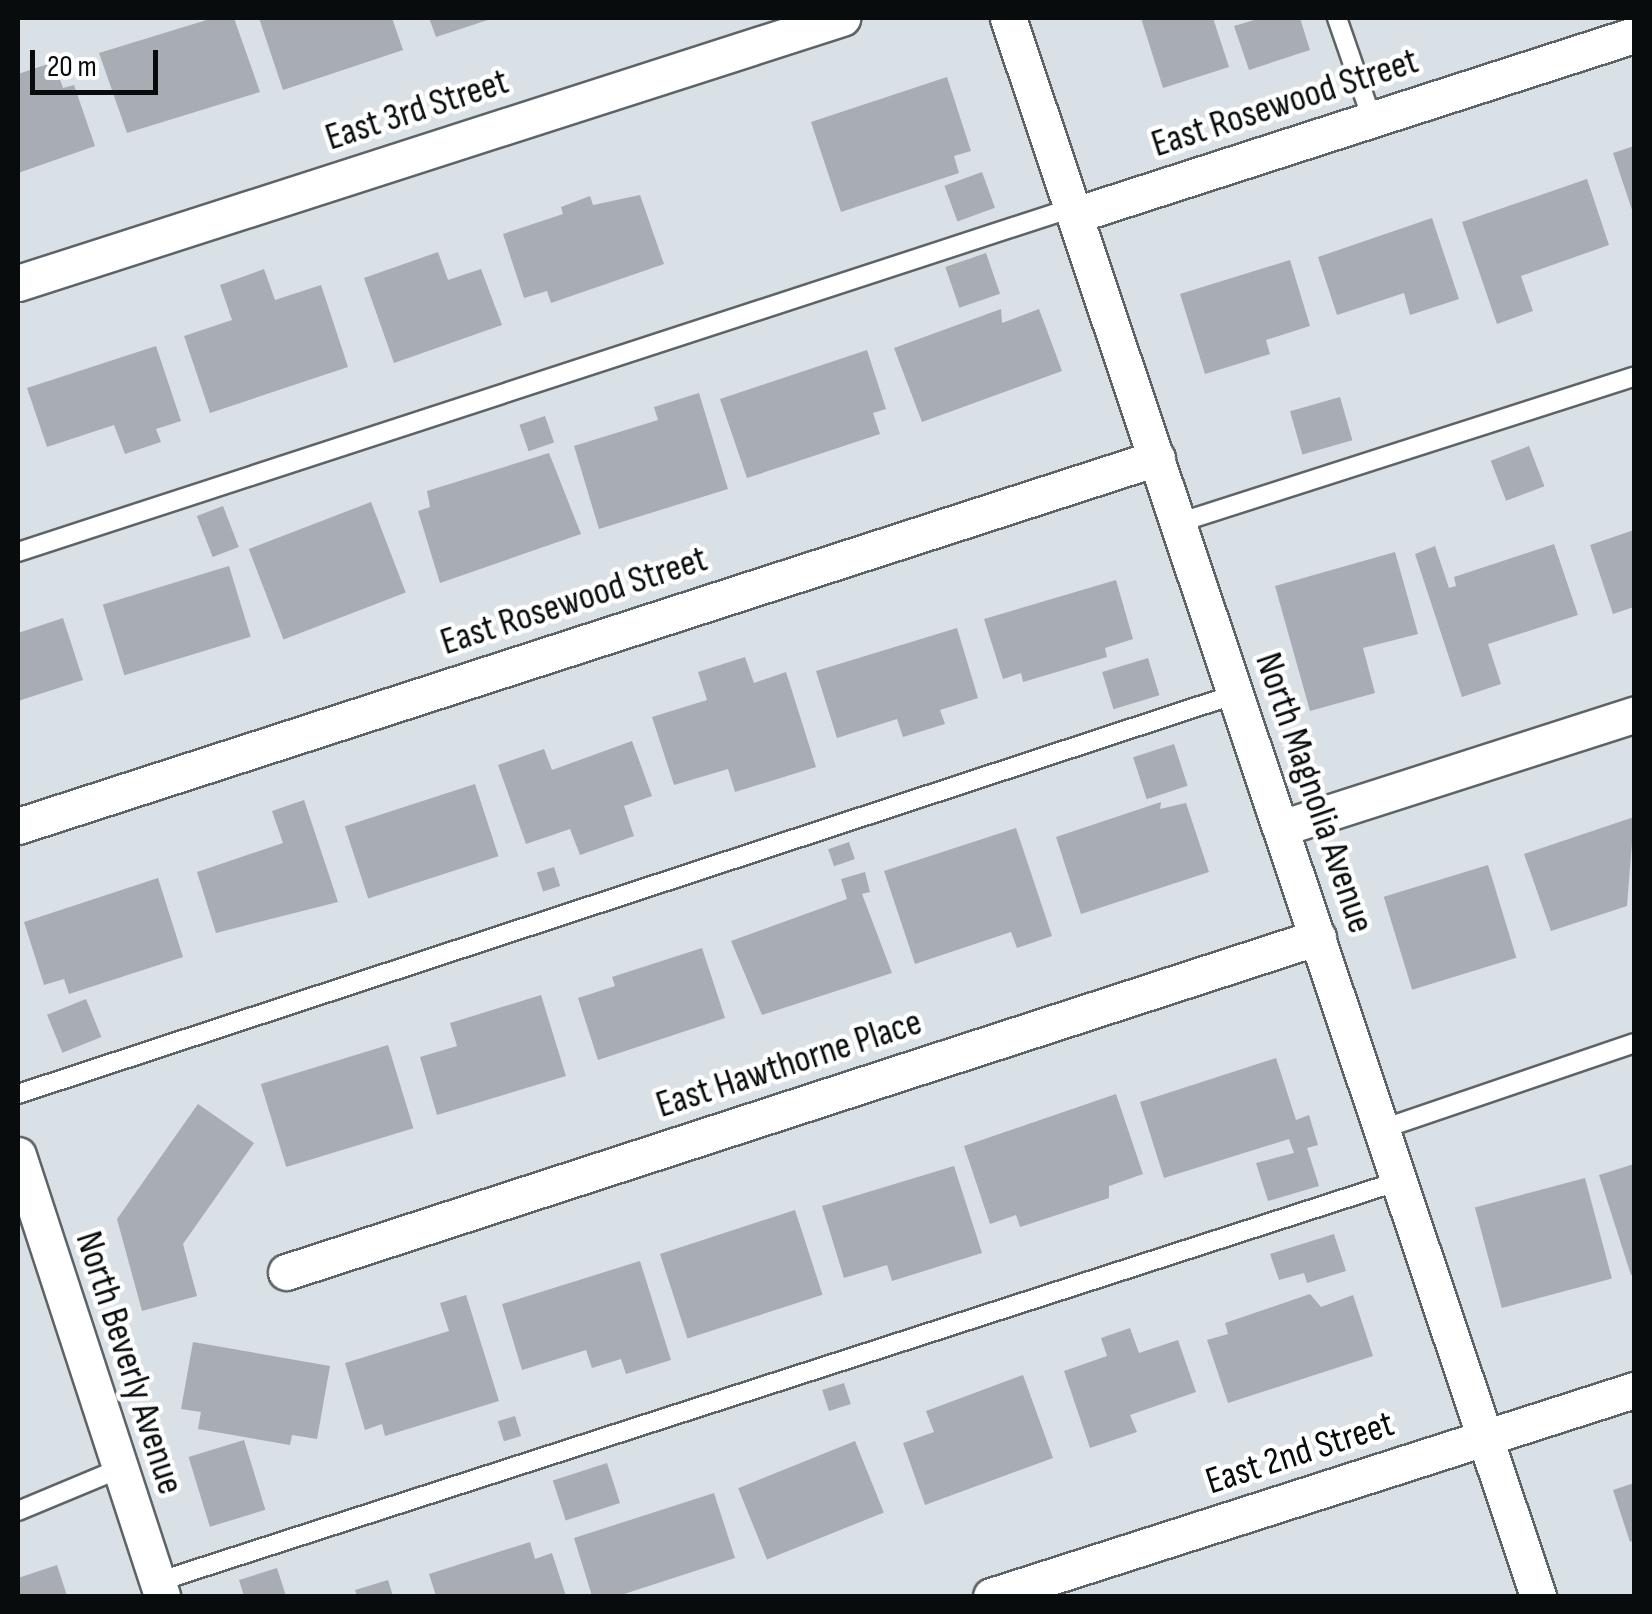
<!DOCTYPE html>
<html>
<head>
<meta charset="utf-8">
<style>
	body { margin:0 }
	#map { position:relative; width:1652px; height:1614px; overflow:hidden; background:#d9e1e6; font-family:"Sofia Sans Condensed",sans-serif }
	div>[style] { position:absolute }
	.building>* { inset:0; background:#a7adb3; transform-origin:0 0 }
	.roads { filter:drop-shadow(2px 0 #5c6467) drop-shadow(-2px 0 #5c6467) drop-shadow(0 2px #5c6467) drop-shadow(0 -2px #5c6467) }
	.lane>* { height:18px; margin:-9px; padding:0 9px; transform-origin:9px; border-radius:9px; background:#fff }
	.street>* { height:35px; margin:-17.5px; padding:0 17.5px; transform-origin:17.5px; border-radius:17.5px; background:#fff }
	span { translate:-50% -50%; white-space:nowrap; text-align:center; line-height:1.15; -webkit-text-stroke:9px #fff; paint-order:stroke }
	.street-label { font-size:38px; color:#090c0d }
	.frame { position:absolute; inset:0; border:20px solid #090c0d; pointer-events:none }
	.scale { position:absolute; left:30px; top:50px; width:128px; height:45px; box-sizing:border-box; border:5px solid #090c0d; border-top:0; padding-left:12px; font-size:30px; line-height:35px; white-space:nowrap; color:#090c0d; -webkit-text-stroke:8px #fff; paint-order:stroke }
</style>
</head>
<body>
<div id="map">
	<div class="building">
		<i style="clip-path:polygon(213px 18px,234px 18px,260px 92px,127px 133px,99px 53px)"></i>
		<i style="clip-path:polygon(259px 18px,392px 18px,403px 50px,283px 90px)"></i>
		<i style="clip-path:polygon(429px 18px,494px 18px,436px 37px)"></i>
		<i style="clip-path:polygon(1141px 18px,1213px 18px,1229px 67px,1163px 88px)"></i>
		<i style="clip-path:polygon(1261px 18px,1300px 18px,1310px 50px,1249px 70px,1234px 26px)"></i>
		<i style="clip-path:polygon(54px 62px,63px 88px,74px 85px,95px 146px,18px 173px,18px 74px)"></i>
		<i style="clip-path:polygon(947px 77px,971px 151px,954px 156px,959px 173px,841px 212px,811px 122px)"></i>
		<i style="clip-path:polygon(1634px 146px,1634px 216px,1613px 153px)"></i>
		<i style="left:982px;top:172px;width:38px;height:40px;rotate:70deg"></i>
		<i style="clip-path:polygon(1587px 179px,1609px 245px,1521px 276px,1533px 311px,1497px 324px,1462px 222px)"></i>
		<i style="clip-path:polygon(640px 195px,664px 264px,551px 303px,547px 291px,524px 298px,503px 234px,563px 214px,561px 207px,590px 196px,593px 205px)"></i>
		<i style="clip-path:polygon(1432px 218px,1459px 299px,1410px 315px,1404px 293px,1337px 315px,1318px 257px)"></i>
		<i style="clip-path:polygon(438px 252px,448px 280px,481px 269px,502px 325px,394px 363px,364px 278px)"></i>
		<i style="left:986px;top:253px;width:43px;height:43px;rotate:71deg"></i>
		<i style="clip-path:polygon(1290px 260px,1310px 326px,1266px 340px,1270px 354px,1205px 374px,1180px 294px)"></i>
		<i style="clip-path:polygon(264px 269px,275px 300px,321px 285px,348px 367px,210px 413px,184px 336px,232px 320px,220px 285px)"></i>
		<i style="clip-path:polygon(1001px 309px,1002px 323px,1039px 309px,1062px 371px,922px 422px,894px 348px)"></i>
		<i style="clip-path:polygon(156px 346px,181px 421px,156px 429px,161px 442px,125px 454px,114px 425px,47px 447px,27px 388px)"></i>
		<i style="clip-path:polygon(867px 350px,886px 409px,873px 413px,880px 434px,747px 478px,720px 399px)"></i>
		<i style="clip-path:polygon(699px 393px,728px 489px,599px 529px,574px 446px,658px 420px,654px 407px)"></i>
		<i style="left:1340px;top:397px;width:45px;height:52px;rotate:74deg"></i>
		<i style="left:545px;top:416px;width:28px;height:27px;rotate:71deg"></i>
		<i style="left:1529px;top:446px;width:43px;height:41px;rotate:69deg"></i>
		<i style="clip-path:polygon(549px 453px,581px 534px,440px 583px,418px 511px,430px 507px,427px 491px)"></i>
		<i style="left:371px;top:502px;width:97px;height:131px;rotate:69deg"></i>
		<i style="left:223px;top:506px;width:44px;height:28px;rotate:69deg"></i>
		<i style="clip-path:polygon(1634px 530px,1634px 607px,1613px 614px,1590px 545px)"></i>
		<i style="clip-path:polygon(1554px 544px,1578px 615px,1488px 644px,1501px 684px,1462px 697px,1415px 554px,1435px 546px,1449px 588px,1456px 586px,1454px 577px)"></i>
		<i style="clip-path:polygon(1395px 552px,1418px 634px,1363px 648px,1375px 693px,1310px 711px,1275px 586px)"></i>
		<i style="left:229px;top:566px;width:74px;height:132px;rotate:73deg"></i>
		<i style="clip-path:polygon(1116px 580px,1133px 639px,1105px 648px,1107px 657px,1023px 682px,1021px 673px,1003px 679px,984px 619px)"></i>
		<i style="clip-path:polygon(63px 618px,83px 680px,18px 701px,18px 633px)"></i>
		<i style="clip-path:polygon(957px 628px,978px 698px,940px 710px,945px 724px,903px 737px,897px 719px,837px 738px,816px 671px)"></i>
		<i style="clip-path:polygon(745px 657px,754px 683px,786px 672px,816px 767px,735px 792px,728px 769px,674px 785px,652px 717px,707px 700px,698px 672px)"></i>
		<i style="left:1148px;top:658px;width:39px;height:48px;rotate:73deg"></i>
		<i style="clip-path:polygon(632px 741px,652px 796px,624px 806px,634px 836px,580px 855px,570px 829px,526px 844px,498px 765px,544px 749px,552px 770px)"></i>
		<i style="left:1174px;top:744px;width:44px;height:43px;rotate:72deg"></i>
		<i style="left:475px;top:784px;width:76px;height:137px;rotate:72deg"></i>
		<i style="clip-path:polygon(304px 800px,338px 902px,216px 933px,197px 872px,283px 843px,272px 811px)"></i>
		<i style="clip-path:polygon(1161px 802px,1160px 809px,1186px 803px,1209px 872px,1081px 914px,1056px 837px)"></i>
		<i style="clip-path:polygon(1634px 817px,1627px 906px,1551px 931px,1524px 854px)"></i>
		<i style="clip-path:polygon(1016px 828px,1052px 936px,1017px 948px,1011px 932px,915px 964px,884px 871px)"></i>
		<i style="left:849px;top:842px;width:18px;height:22px;rotate:71deg"></i>
		<i style="left:1488px;top:865px;width:97px;height:109px;rotate:73deg"></i>
		<i style="left:554px;top:867px;width:20px;height:18px;rotate:72deg"></i>
		<i style="clip-path:polygon(865px 872px,870px 892px,862px 894px,892px 973px,762px 1015px,731px 941px,847px 899px,841px 879px)"></i>
		<i style="clip-path:polygon(158px 878px,183px 957px,69px 994px,64px 979px,44px 985px,24px 922px)"></i>
		<i style="clip-path:polygon(702px 948px,725px 1018px,598px 1060px,578px 998px,615px 986px,612px 977px)"></i>
		<i style="clip-path:polygon(541px 995px,566px 1076px,437px 1115px,420px 1057px,457px 1046px,450px 1023px)"></i>
		<i style="left:86px;top:999px;width:41px;height:42px;rotate:68deg"></i>
		<i style="left:388px;top:1045px;width:87px;height:133px;rotate:73deg"></i>
		<i style="clip-path:polygon(1276px 1058px,1296px 1120px,1309px 1115px,1318px 1145px,1307px 1148px,1319px 1186px,1268px 1201px,1256px 1163px,1294px 1153px,1289px 1139px,1164px 1178px,1140px 1102px)"></i>
		<i style="clip-path:polygon(1116px 1094px,1143px 1174px,1109px 1186px,1109px 1198px,1020px 1227px,1016px 1215px,990px 1224px,964px 1146px)"></i>
		<i style="clip-path:polygon(198px 1104px,254px 1143px,183px 1244px,197px 1296px,142px 1311px,117px 1219px)"></i>
		<i style="clip-path:polygon(1634px 1164px,1634px 1274px,1631px 1275px,1599px 1175px)"></i>
		<i style="clip-path:polygon(954px 1166px,982px 1253px,892px 1281px,887px 1265px,844px 1278px,822px 1206px)"></i>
		<i style="left:1585px;top:1178px;width:104px;height:114px;rotate:75deg"></i>
		<i style="left:795px;top:1210px;width:89px;height:142px;rotate:72deg"></i>
		<i style="clip-path:polygon(1334px 1234px,1346px 1271px,1307px 1283px,1304px 1273px,1279px 1280px,1270px 1254px)"></i>
		<i style="clip-path:polygon(640px 1261px,671px 1360px,626px 1374px,621px 1359px,592px 1368px,586px 1350px,522px 1370px,502px 1304px)"></i>
		<i style="clip-path:polygon(1310px 1294px,1321px 1307px,1353px 1295px,1373px 1356px,1228px 1403px,1207px 1340px,1228px 1334px,1225px 1323px)"></i>
		<i style="clip-path:polygon(466px 1295px,499px 1401px,385px 1436px,382px 1424px,365px 1430px,345px 1363px,449px 1331px,440px 1303px)"></i>
		<i style="clip-path:polygon(1130px 1328px,1139px 1353px,1178px 1340px,1196px 1392px,1130px 1415px,1137px 1432px,1090px 1448px,1064px 1371px,1107px 1356px,1101px 1338px)"></i>
		<i style="clip-path:polygon(193px 1342px,330px 1366px,317px 1439px,292px 1435px,290px 1445px,198px 1429px,201px 1412px,181px 1409px)"></i>
		<i style="clip-path:polygon(1023px 1375px,1053px 1458px,925px 1505px,903px 1443px,934px 1432px,926px 1411px)"></i>
		<i style="left:844px;top:1383px;width:22px;height:23px;rotate:72deg"></i>
		<i style="left:515px;top:1416px;width:21px;height:18px;rotate:73deg"></i>
		<i style="left:244px;top:1440px;width:73px;height:58px;rotate:73deg"></i>
		<i style="left:855px;top:1441px;width:77px;height:126px;rotate:68deg"></i>
		<i style="left:607px;top:1463px;width:42px;height:57px;rotate:72deg"></i>
		<i style="clip-path:polygon(1634px 1483px,1634px 1540px,1630px 1542px,1613px 1490px)"></i>
		<i style="clip-path:polygon(714px 1493px,735px 1558px,618px 1596px,592px 1596px,574px 1538px)"></i>
		<i style="clip-path:polygon(530px 1542px,535px 1559px,552px 1553px,566px 1596px,436px 1596px,429px 1574px)"></i>
		<i style="clip-path:polygon(57px 1565px,67px 1596px,18px 1596px,18px 1578px)"></i>
		<i style="clip-path:polygon(277px 1568px,286px 1596px,244px 1596px,239px 1580px)"></i>
		<i style="clip-path:polygon(388px 1580px,393px 1596px,357px 1596px,355px 1590px)"></i>
	</div>
	<div class="roads">
		<div class="lane">
			<i style="left:1337px;top:18px;width:107px;rotate:70.9deg"></i>
			<i style="left:1178px;top:523px;width:479px;rotate:-17.8deg"></i>
			<i style="left:18px;top:552px;width:1109px;rotate:-18.08deg"></i>
			<i style="left:18px;top:1094px;width:1282px;rotate:-18.18deg"></i>
			<i style="left:1382px;top:1129px;width:266px;rotate:-18.8deg"></i>
			<i style="left:18px;top:1511px;width:109px;rotate:-22.6deg"></i>
			<i style="left:157px;top:1582px;width:1305px;rotate:-17.89deg"></i>
		</div>
		<div class="street">
			<i style="left:1008px;top:18px;width:1665px;rotate:71.43deg"></i>
			<i style="left:1075px;top:215px;width:587px;rotate:-17.85deg"></i>
			<i style="left:18px;top:283px;width:866px;rotate:-17.83deg"></i>
			<i style="left:18px;top:826px;width:1197px;rotate:-17.91deg"></i>
			<i style="left:1281px;top:828px;width:371px;rotate:-17.8deg"></i>
			<i style="left:18px;top:1155px;width:464px;rotate:71.9deg"></i>
			<i style="left:286px;top:1272px;width:1085px;rotate:-17.98deg"></i>
			<i style="left:991px;top:1596px;width:675px;rotate:-17.76deg"></i>
		</div>
	</div>
	<div class="street-label">
		<span style="left:1285px;top:103px;rotate:-18deg">East Rosewood Street</span>
		<span style="left:417px;top:110px;rotate:-18deg">East 3rd Street</span>
		<span style="left:574px;top:601px;rotate:-18deg">East Rosewood Street</span>
		<span style="left:1314px;top:793px;rotate:71deg">North Magnolia Avenue</span>
		<span style="left:789px;top:1064px;rotate:-18deg">East Hawthorne Place</span>
		<span style="left:129px;top:1363px;rotate:72deg">North Beverly Avenue</span>
		<span style="left:1300px;top:1453px;rotate:-18deg">East 2nd Street</span>
	</div>
	<div class="frame"></div>
	<div class="scale">20 m</div>
</div>
</body>
</html>
